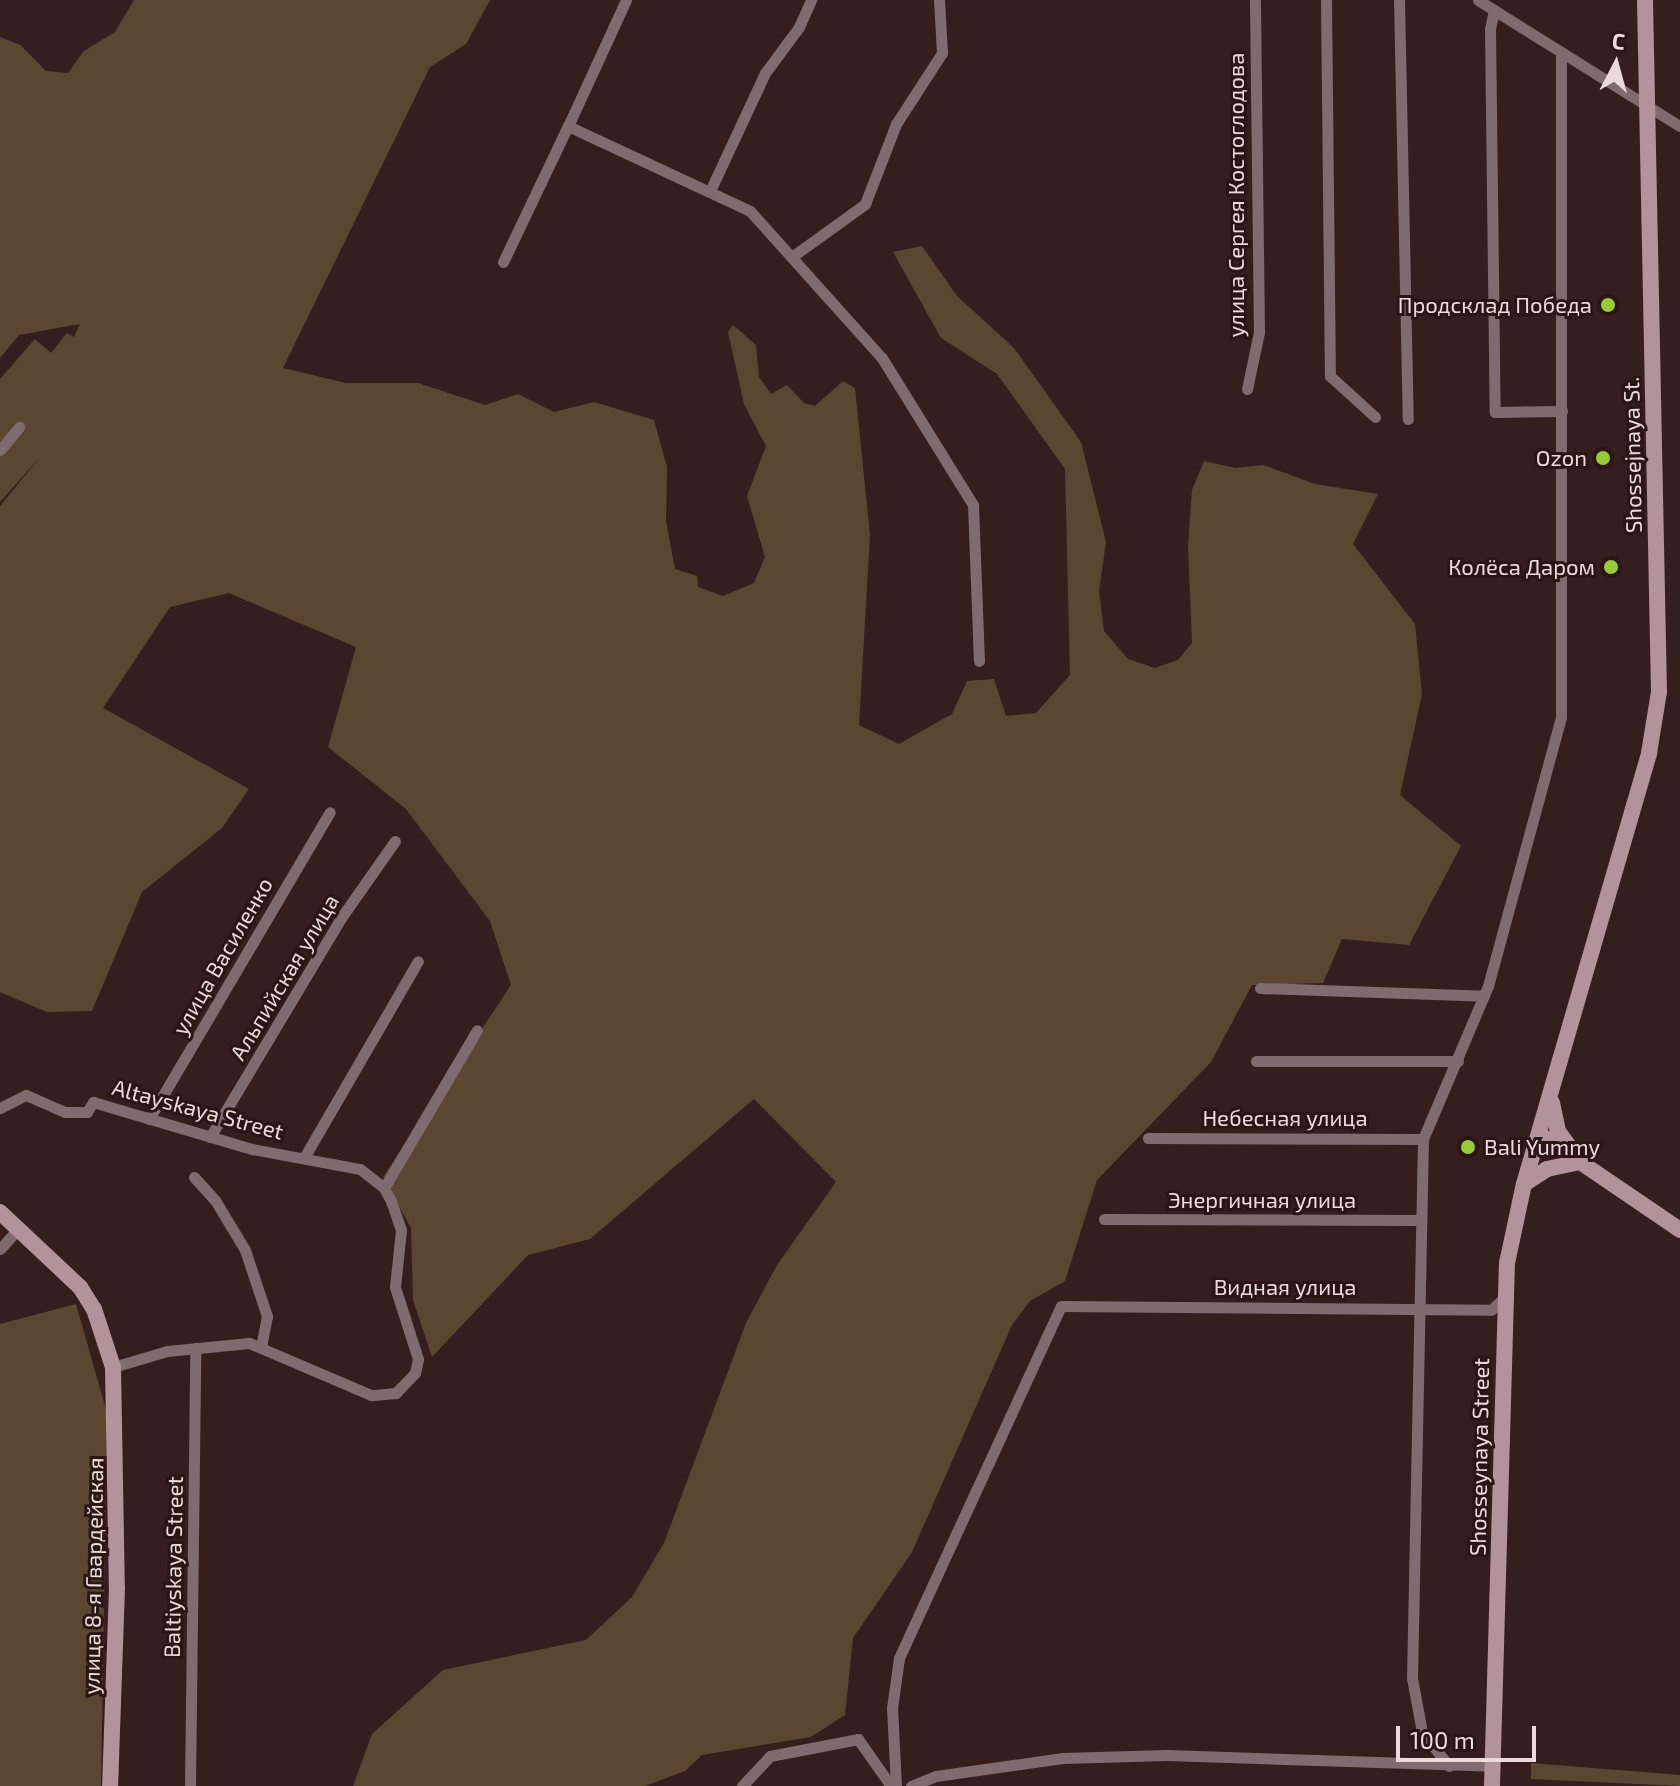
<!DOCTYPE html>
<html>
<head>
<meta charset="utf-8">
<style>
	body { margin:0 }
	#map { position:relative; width:1680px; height:1786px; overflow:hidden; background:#361e1e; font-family:"Exo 2",sans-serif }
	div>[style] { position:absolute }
	.green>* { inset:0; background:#5d4631 }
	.street>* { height:11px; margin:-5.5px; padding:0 5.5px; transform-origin:5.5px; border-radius:5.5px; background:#7f6b70 }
	.secondary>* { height:16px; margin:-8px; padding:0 8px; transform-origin:8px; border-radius:8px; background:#b2929b }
	.dots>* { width:22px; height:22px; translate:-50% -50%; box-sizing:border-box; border:4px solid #2b1515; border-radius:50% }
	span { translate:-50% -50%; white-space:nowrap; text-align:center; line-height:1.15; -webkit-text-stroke:6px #2b1515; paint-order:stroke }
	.street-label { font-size:22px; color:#ecdbda }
	.poi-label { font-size:22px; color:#ecdbda }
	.right { translate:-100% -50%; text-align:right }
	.left { translate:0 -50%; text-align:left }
	.north { position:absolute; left:1576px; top:24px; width:80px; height:80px; -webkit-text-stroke:6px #2b1515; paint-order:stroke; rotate:6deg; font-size:22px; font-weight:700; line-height:32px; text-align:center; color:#ecdbda }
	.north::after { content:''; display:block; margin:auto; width:28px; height:36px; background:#ecdbda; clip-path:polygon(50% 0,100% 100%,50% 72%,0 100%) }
	.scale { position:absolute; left:1396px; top:1726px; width:140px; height:36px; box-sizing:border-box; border:4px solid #ecdbda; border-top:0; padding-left:10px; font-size:24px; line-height:28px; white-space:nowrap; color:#ecdbda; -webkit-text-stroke:6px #2b1515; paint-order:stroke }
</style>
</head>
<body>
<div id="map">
	<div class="green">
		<i style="clip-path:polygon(134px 0,490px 0,466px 44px,430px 67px,283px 368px,346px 383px,418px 383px,485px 405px,518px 394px,554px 412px,594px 402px,654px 420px,667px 467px,666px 521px,675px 569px,697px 576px,698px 587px,723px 596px,754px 583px,765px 557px,747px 496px,766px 446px,744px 404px,728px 332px,733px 325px,756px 345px,759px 377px,771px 394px,787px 385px,804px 403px,815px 406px,843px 381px,855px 388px,870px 535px,859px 725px,899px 744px,952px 714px,967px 681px,994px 679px,1006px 716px,1036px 713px,1070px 675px,1065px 469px,997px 374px,941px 338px,893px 252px,922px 246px,957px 296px,1014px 348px,1081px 442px,1106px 542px,1099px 591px,1104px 631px,1128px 659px,1155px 668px,1178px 660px,1192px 643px,1188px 546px,1192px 490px,1204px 461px,1236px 468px,1263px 465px,1315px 484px,1378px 494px,1353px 544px,1415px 624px,1422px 694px,1400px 795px,1461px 846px,1409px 945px,1342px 939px,1323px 983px,1252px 985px,1211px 1062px,1097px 1180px,1065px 1281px,1030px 1301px,1012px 1325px,912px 1552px,853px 1638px,845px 1715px,811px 1737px,702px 1755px,685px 1771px,645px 1786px,353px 1786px,372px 1734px,443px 1670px,586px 1640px,632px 1597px,664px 1543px,746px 1323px,777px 1265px,836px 1182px,754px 1099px,590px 1239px,528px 1255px,432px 1357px,413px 1300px,411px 1228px,383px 1177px,511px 985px,490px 921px,406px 809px,328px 747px,356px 647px,229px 593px,170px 607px,103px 708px,249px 789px,222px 828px,142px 892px,92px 1011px,47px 1012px,0 992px,0 506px,41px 456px,0 502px,0 379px,35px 339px,51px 353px,67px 333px,74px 337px,80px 324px,19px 335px,0 358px,0 37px,20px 45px,46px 71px,68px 73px,84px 51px,115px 32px)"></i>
		<i style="clip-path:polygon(76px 1304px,107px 1413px,101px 1786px,0 1786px,0 1324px)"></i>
		<i style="clip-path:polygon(1531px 1763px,1680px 1775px,1680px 1786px,1531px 1779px)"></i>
	</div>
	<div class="street">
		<i style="left:626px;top:0;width:139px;rotate:114.7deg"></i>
		<i style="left:568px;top:126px;width:201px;rotate:25deg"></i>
		<i style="left:750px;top:211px;width:198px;rotate:48.1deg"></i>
		<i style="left:882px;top:358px;width:173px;rotate:58.2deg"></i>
		<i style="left:973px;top:505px;width:156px;rotate:87.8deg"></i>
		<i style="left:1326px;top:0;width:376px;rotate:89.4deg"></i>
		<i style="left:1330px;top:376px;width:61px;rotate:42.3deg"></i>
		<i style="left:1399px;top:0;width:419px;rotate:88.8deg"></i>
		<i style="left:1478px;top:0;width:238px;rotate:32deg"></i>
		<i style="left:1494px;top:10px;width:19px;rotate:102deg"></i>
		<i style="left:1490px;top:29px;width:383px;rotate:89.3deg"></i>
		<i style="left:1495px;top:412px;width:67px;rotate:-0.9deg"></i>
		<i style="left:710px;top:191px;width:130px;rotate:-65deg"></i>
		<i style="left:765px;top:73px;width:57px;rotate:-53.5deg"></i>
		<i style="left:799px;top:27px;width:30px;rotate:-66deg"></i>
		<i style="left:793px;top:256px;width:89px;rotate:-35.8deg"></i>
		<i style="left:865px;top:204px;width:86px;rotate:-68.8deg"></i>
		<i style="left:896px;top:124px;width:85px;rotate:-57.1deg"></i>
		<i style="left:942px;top:53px;width:53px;rotate:-93.2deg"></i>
		<i style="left:503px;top:262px;width:151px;rotate:-64.5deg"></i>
		<i style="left:1247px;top:389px;width:58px;rotate:-78.1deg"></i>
		<i style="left:1259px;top:332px;width:332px;rotate:-90.7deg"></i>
		<i style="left:0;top:450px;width:30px;rotate:-50deg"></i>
		<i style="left:1260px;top:988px;width:224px;rotate:2deg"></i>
		<i style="left:1256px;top:1061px;width:202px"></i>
		<i style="left:0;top:1108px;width:29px;rotate:-27deg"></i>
		<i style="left:26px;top:1095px;width:43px;rotate:23.6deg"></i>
		<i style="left:65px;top:1112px;width:22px"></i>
		<i style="left:87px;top:1112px;width:12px;rotate:-59deg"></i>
		<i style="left:93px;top:1102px;width:166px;rotate:16.5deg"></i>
		<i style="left:252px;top:1149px;width:110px;rotate:10.5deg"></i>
		<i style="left:360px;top:1169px;width:31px;rotate:38deg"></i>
		<i style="left:384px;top:1188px;width:15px;rotate:62deg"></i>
		<i style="left:391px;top:1201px;width:31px;rotate:71deg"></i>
		<i style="left:401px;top:1230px;width:57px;rotate:96deg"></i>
		<i style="left:395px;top:1287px;width:76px;rotate:72.3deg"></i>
		<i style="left:418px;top:1359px;width:14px;rotate:102deg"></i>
		<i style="left:415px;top:1373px;width:28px;rotate:134deg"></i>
		<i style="left:396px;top:1393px;width:25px;rotate:175deg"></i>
		<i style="left:371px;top:1395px;width:133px;rotate:-156.9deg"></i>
		<i style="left:249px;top:1343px;width:82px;rotate:174.4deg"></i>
		<i style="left:167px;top:1351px;width:56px;rotate:163.5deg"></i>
		<i style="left:149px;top:1119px;width:356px;rotate:-59.5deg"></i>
		<i style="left:210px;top:1137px;width:255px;rotate:-59.1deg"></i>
		<i style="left:341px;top:918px;width:94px;rotate:-55deg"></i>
		<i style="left:1148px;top:1138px;width:275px;rotate:0.2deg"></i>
		<i style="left:305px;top:1156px;width:225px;rotate:-59.9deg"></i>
		<i style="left:194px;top:1177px;width:31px;rotate:48deg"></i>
		<i style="left:215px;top:1200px;width:58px;rotate:59deg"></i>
		<i style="left:245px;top:1250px;width:70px;rotate:71.6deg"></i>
		<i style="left:267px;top:1316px;width:31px;rotate:101deg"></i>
		<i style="left:384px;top:1188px;width:183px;rotate:-59.5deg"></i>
		<i style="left:1104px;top:1219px;width:315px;rotate:0.2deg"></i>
		<i style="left:0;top:1249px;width:28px;rotate:-48deg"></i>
		<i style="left:1449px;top:1766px;width:43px;rotate:-128.5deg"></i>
		<i style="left:1422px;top:1732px;width:55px;rotate:-100.5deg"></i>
		<i style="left:1412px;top:1678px;width:539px;rotate:-88.83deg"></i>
		<i style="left:1423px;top:1139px;width:166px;rotate:-67deg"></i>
		<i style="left:1488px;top:986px;width:279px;rotate:-74.8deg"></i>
		<i style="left:1561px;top:717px;width:663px;rotate:-90deg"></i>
		<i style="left:190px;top:1786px;width:438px;rotate:-89.3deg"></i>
		<i style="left:742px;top:1786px;width:41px;rotate:-47deg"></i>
		<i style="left:770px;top:1756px;width:90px;rotate:-10.9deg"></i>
		<i style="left:858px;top:1739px;width:57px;rotate:54.9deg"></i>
		<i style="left:896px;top:1786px;width:78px;rotate:-92.9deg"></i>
		<i style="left:892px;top:1708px;width:50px;rotate:-82deg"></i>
		<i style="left:899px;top:1658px;width:387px;rotate:-65.3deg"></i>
		<i style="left:1061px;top:1306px;width:430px;rotate:0.5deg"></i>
		<i style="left:1491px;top:1310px;width:18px;rotate:-43deg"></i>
		<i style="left:911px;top:1786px;width:27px;rotate:-22deg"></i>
		<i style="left:936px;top:1776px;width:128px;rotate:-8.1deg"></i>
		<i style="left:1063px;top:1758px;width:104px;rotate:-1.7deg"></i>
		<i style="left:1167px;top:1755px;width:326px;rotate:1.9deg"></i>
	</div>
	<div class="secondary">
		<i style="left:1539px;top:1134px;width:171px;rotate:34.2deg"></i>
		<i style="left:1524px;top:1184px;width:27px;rotate:-33deg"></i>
		<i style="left:1547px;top:1169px;width:35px;rotate:-12deg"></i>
		<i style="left:1581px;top:1162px;width:39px;rotate:-127deg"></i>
		<i style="left:1558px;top:1131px;width:29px;rotate:-102deg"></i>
		<i style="left:0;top:1212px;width:110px;rotate:43.2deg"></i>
		<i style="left:80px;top:1287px;width:26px;rotate:58deg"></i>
		<i style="left:94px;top:1309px;width:61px;rotate:71.9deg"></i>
		<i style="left:113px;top:1367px;width:221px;rotate:89deg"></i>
		<i style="left:117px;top:1588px;width:198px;rotate:92deg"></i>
		<i style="left:1492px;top:1786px;width:523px;rotate:-88.36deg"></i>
		<i style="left:1507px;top:1263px;width:81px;rotate:-77.9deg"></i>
		<i style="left:1524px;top:1184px;width:449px;rotate:-73.8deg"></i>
		<i style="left:1649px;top:753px;width:62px;rotate:-80.7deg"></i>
		<i style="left:1659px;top:692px;width:692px;rotate:-91.16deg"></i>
	</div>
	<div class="dots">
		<i style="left:1608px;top:305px;background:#97cc39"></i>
		<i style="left:1603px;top:458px;background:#97cc39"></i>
		<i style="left:1611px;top:567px;background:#97cc39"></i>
		<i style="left:1468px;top:1147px;background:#97cc39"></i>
	</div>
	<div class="street-label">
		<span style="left:1236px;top:195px;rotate:-90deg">улица Сергея Костоглодова</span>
		<span style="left:1632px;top:455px;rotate:-91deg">Shossejnaya St.</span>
		<span style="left:222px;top:956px;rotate:-60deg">улица Василенко</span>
		<span style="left:284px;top:977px;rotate:-59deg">Альпийская улица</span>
		<span style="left:198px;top:1109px;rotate:15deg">Altayskaya Street</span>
		<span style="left:1285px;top:1118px">Небесная улица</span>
		<span style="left:1262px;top:1200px">Энергичная улица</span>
		<span style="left:1285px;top:1287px">Видная улица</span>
		<span style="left:1479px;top:1457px;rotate:-89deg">Shosseynaya Street</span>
		<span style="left:173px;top:1567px;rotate:-89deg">Baltiyskaya Street</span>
		<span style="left:93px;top:1576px;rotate:-89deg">улица 8-я Гвардейская</span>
	</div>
	<div class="poi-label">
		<span class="right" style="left:1592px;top:305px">Продсклад Победа</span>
		<span class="right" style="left:1587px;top:458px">Ozon</span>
		<span class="right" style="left:1595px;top:567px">Колёса Даром</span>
		<span class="left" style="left:1484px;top:1147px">Bali Yummy</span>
	</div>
	<div class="north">С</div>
	<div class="scale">100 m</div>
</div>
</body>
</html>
